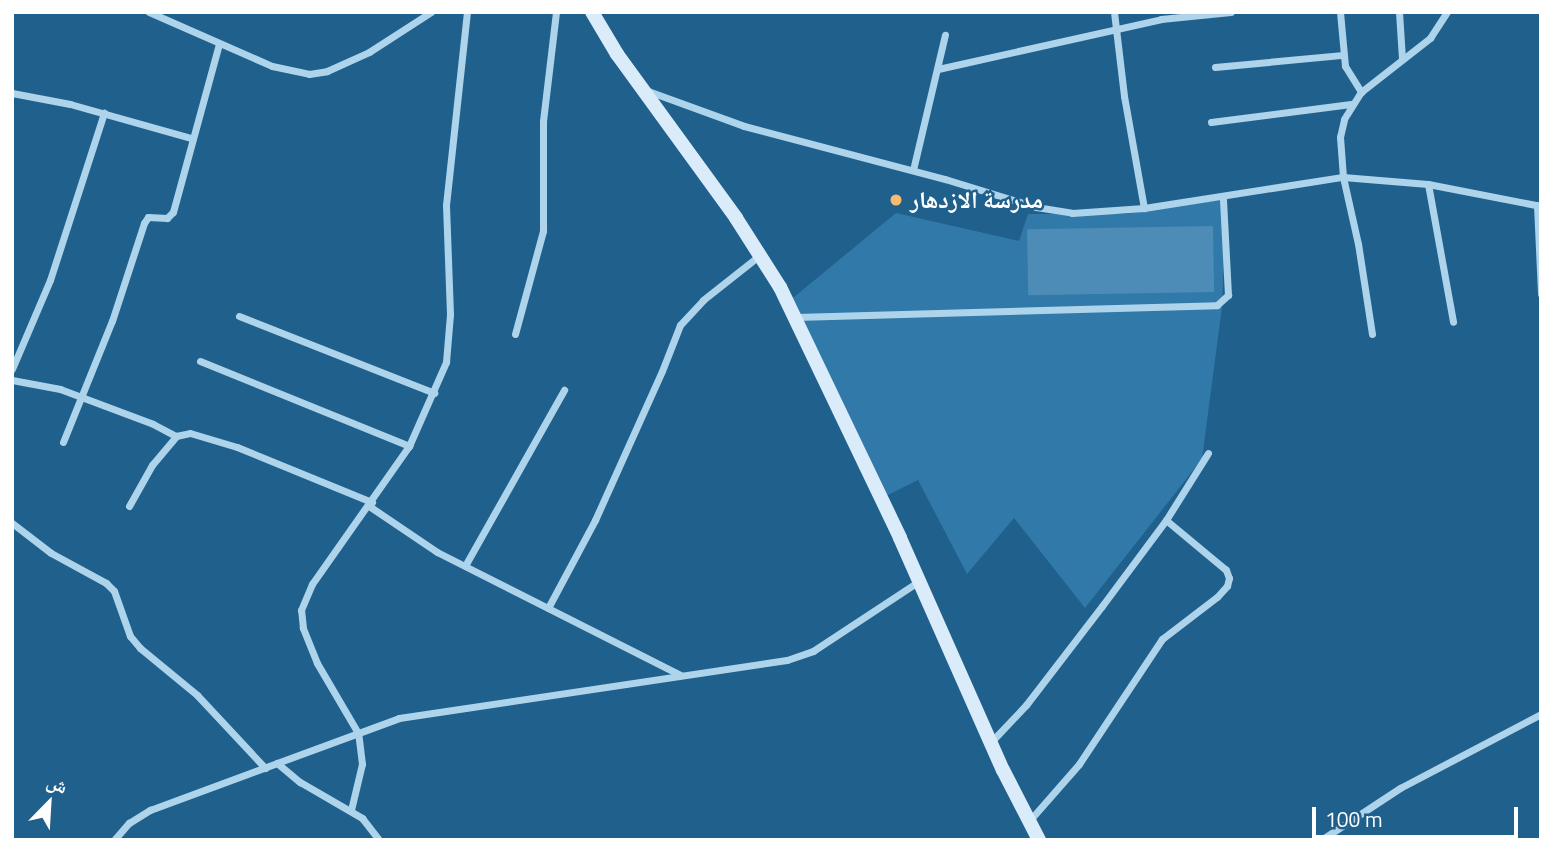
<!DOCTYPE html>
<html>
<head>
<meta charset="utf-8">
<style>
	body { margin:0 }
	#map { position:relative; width:1553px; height:852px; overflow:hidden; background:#20608d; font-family:"Titillium Web","Noto Naskh Arabic",sans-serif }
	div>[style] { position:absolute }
	.green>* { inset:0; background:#3079a9 }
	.building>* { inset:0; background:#4c8cb7; transform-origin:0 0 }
	.street>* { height:7px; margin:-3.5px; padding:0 3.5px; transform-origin:3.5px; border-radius:3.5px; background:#aed4ec }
	.secondary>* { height:14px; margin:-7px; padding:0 7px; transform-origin:7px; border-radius:7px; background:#daecf9 }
	.dots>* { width:19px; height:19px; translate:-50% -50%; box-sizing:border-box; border:4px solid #20608d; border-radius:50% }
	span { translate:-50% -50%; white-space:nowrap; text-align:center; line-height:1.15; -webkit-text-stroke:5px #20608d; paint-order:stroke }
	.poi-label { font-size:24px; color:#fff; font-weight:700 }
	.left { translate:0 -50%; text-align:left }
	.frame { position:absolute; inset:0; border:14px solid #fff; pointer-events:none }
	.north { position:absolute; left:14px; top:768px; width:70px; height:70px; -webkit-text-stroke:5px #20608d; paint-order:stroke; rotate:24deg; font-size:19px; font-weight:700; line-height:28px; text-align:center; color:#fff }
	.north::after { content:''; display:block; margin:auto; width:24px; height:32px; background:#fff; clip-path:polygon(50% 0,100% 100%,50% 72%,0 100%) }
	.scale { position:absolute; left:1312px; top:807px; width:206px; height:32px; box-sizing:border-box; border:4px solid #fff; border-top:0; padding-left:9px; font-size:21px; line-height:24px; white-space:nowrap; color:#fff; -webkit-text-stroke:5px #20608d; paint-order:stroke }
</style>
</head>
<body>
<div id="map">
	<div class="green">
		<i style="clip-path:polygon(1226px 199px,1222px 307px,1202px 459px,1085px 608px,1014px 518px,967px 574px,918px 480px,884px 497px,788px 302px,896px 213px,1019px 241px,1028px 214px,1126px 214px)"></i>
	</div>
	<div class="building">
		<i style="left:1213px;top:226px;width:66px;height:186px;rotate:89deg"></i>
	</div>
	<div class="street">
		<i style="left:149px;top:12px;width:134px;rotate:23.7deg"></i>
		<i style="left:272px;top:66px;width:38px;rotate:12deg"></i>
		<i style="left:309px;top:74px;width:18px;rotate:-9deg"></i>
		<i style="left:327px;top:71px;width:46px;rotate:-24.3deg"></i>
		<i style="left:369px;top:52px;width:74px;rotate:-32.8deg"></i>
		<i style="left:1114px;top:12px;width:85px;rotate:83.2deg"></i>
		<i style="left:1124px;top:96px;width:114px;rotate:79.9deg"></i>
		<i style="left:1340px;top:12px;width:54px;rotate:84.7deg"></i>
		<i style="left:1345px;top:66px;width:31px;rotate:58deg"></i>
		<i style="left:1399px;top:12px;width:47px;rotate:86.3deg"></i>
		<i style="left:1215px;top:67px;width:129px;rotate:-5.4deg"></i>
		<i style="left:938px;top:69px;width:229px;rotate:-12.6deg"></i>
		<i style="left:1161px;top:19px;width:70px;rotate:-5.7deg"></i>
		<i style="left:648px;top:91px;width:102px;rotate:20deg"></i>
		<i style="left:744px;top:126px;width:208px;rotate:14.8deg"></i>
		<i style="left:945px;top:179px;width:95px;rotate:17.1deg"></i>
		<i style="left:1036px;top:207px;width:36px;rotate:9deg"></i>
		<i style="left:1072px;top:213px;width:72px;rotate:-4deg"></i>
		<i style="left:1144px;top:208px;width:201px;rotate:-8.9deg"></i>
		<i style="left:1343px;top:177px;width:85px;rotate:4.7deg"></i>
		<i style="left:1428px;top:184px;width:115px;rotate:11deg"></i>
		<i style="left:12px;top:93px;width:59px;rotate:10.7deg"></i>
		<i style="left:70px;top:104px;width:126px;rotate:15.7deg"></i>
		<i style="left:1211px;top:122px;width:141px;rotate:-7.3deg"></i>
		<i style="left:913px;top:170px;width:139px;rotate:-76.7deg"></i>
		<i style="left:1428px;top:184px;width:140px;rotate:79.7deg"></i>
		<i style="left:1537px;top:205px;width:89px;rotate:87.4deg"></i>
		<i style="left:239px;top:316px;width:210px;rotate:21.5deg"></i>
		<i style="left:796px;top:317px;width:421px;rotate:-1.6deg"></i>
		<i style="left:1217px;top:305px;width:15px;rotate:-42deg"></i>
		<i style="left:1228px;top:295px;width:97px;rotate:-93deg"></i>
		<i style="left:515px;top:334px;width:107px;rotate:-74.8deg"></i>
		<i style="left:543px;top:231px;width:110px;rotate:-90deg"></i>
		<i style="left:543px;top:121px;width:110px;rotate:-83.2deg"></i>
		<i style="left:1372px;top:334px;width:91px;rotate:-98.8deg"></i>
		<i style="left:1358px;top:244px;width:69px;rotate:-102.6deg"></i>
		<i style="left:1343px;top:177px;width:40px;rotate:-94.3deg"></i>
		<i style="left:1340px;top:137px;width:18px;rotate:-77deg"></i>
		<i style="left:1344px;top:119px;width:32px;rotate:-58deg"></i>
		<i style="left:1361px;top:92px;width:88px;rotate:-38deg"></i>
		<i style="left:1430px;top:38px;width:31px;rotate:-57deg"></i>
		<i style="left:200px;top:361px;width:226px;rotate:22.1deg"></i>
		<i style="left:12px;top:369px;width:97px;rotate:-66.9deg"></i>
		<i style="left:50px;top:280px;width:176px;rotate:-72.1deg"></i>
		<i style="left:12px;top:380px;width:49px;rotate:10.6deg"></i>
		<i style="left:60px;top:389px;width:99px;rotate:20.6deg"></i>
		<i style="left:153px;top:424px;width:26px;rotate:28deg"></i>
		<i style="left:63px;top:442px;width:131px;rotate:-68deg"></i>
		<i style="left:112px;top:321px;width:103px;rotate:-71.9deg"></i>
		<i style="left:144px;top:223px;width:7px;rotate:-56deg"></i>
		<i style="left:148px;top:217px;width:19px;rotate:3deg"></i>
		<i style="left:167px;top:218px;width:8px;rotate:-45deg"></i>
		<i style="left:173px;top:212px;width:174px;rotate:-74.7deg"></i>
		<i style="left:129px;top:506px;width:47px;rotate:-60.7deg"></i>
		<i style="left:152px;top:465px;width:38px;rotate:-50deg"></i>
		<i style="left:176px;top:436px;width:14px;rotate:-12deg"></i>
		<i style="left:190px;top:433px;width:49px;rotate:16.6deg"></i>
		<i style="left:237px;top:447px;width:146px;rotate:22.2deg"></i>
		<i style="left:369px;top:506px;width:82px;rotate:34.1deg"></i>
		<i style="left:437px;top:552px;width:273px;rotate:26.8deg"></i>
		<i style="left:12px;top:523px;width:49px;rotate:37.6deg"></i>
		<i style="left:51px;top:553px;width:63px;rotate:28.6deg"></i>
		<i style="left:106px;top:583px;width:11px;rotate:45deg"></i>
		<i style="left:114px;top:591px;width:48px;rotate:70.4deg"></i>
		<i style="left:130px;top:636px;width:16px;rotate:50deg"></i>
		<i style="left:140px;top:648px;width:74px;rotate:39.5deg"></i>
		<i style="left:197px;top:695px;width:100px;rotate:47deg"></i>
		<i style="left:466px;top:564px;width:200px;rotate:-60.6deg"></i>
		<i style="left:548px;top:608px;width:100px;rotate:-61.9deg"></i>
		<i style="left:595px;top:520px;width:163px;rotate:-65.8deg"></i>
		<i style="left:662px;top:371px;width:49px;rotate:-68.6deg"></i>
		<i style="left:680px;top:325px;width:34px;rotate:-47deg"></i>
		<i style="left:703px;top:300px;width:73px;rotate:-38.3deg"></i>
		<i style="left:991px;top:742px;width:51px;rotate:-46.6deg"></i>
		<i style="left:1026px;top:705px;width:125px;rotate:-52.5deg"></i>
		<i style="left:1102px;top:606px;width:107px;rotate:-53.3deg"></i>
		<i style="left:1166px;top:520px;width:79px;rotate:-57.9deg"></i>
		<i style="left:277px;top:763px;width:130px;rotate:-20.2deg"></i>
		<i style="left:399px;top:718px;width:392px;rotate:-8.5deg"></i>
		<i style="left:787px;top:660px;width:28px;rotate:-19deg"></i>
		<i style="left:813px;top:651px;width:127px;rotate:-33.4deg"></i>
		<i style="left:351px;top:810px;width:47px;rotate:-76.6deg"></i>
		<i style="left:362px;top:764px;width:31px;rotate:-97deg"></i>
		<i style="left:358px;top:733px;width:81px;rotate:-120.4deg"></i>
		<i style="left:317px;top:663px;width:38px;rotate:-112deg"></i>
		<i style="left:303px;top:628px;width:18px;rotate:-96deg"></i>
		<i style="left:301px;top:610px;width:28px;rotate:-67deg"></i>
		<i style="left:312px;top:584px;width:169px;rotate:-54.9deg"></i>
		<i style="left:409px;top:446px;width:92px;rotate:-66.2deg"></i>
		<i style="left:446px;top:362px;width:48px;rotate:-85.2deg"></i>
		<i style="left:450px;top:314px;width:109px;rotate:-92.1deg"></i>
		<i style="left:446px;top:205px;width:194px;rotate:-83.8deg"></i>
		<i style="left:1030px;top:820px;width:74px;rotate:-48.8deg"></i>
		<i style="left:1079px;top:764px;width:150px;rotate:-56.4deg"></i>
		<i style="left:1162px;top:639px;width:69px;rotate:-37.4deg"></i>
		<i style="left:1217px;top:597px;width:15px;rotate:-48deg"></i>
		<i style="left:1227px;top:586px;width:8px;rotate:-76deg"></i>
		<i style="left:1229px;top:578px;width:9px;rotate:-111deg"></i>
		<i style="left:1226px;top:570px;width:78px;rotate:-140.2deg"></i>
		<i style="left:114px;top:840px;width:23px;rotate:-49deg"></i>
		<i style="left:129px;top:823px;width:25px;rotate:-32deg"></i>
		<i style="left:150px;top:810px;width:135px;rotate:-20.3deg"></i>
		<i style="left:277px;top:763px;width:30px;rotate:40deg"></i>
		<i style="left:300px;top:782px;width:72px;rotate:30.1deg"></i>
		<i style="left:362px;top:818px;width:28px;rotate:52deg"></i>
		<i style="left:1321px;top:840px;width:95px;rotate:-33.4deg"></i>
		<i style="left:1400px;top:788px;width:159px;rotate:-27.7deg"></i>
	</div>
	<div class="secondary">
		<i style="left:592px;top:12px;width:49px;rotate:59.2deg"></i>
		<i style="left:617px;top:54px;width:203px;rotate:54deg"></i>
		<i style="left:736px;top:218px;width:82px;rotate:57.5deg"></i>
		<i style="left:780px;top:287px;width:278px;rotate:64.4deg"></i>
		<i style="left:900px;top:538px;width:254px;rotate:66.1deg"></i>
		<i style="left:1003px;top:770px;width:79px;rotate:62.8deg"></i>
	</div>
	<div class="dots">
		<i style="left:896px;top:200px;background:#f9bc6f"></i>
	</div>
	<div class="poi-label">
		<span class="left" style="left:910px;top:200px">مدرسة الازدهار</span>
	</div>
	<div class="frame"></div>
	<div class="north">ش</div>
	<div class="scale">100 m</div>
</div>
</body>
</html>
